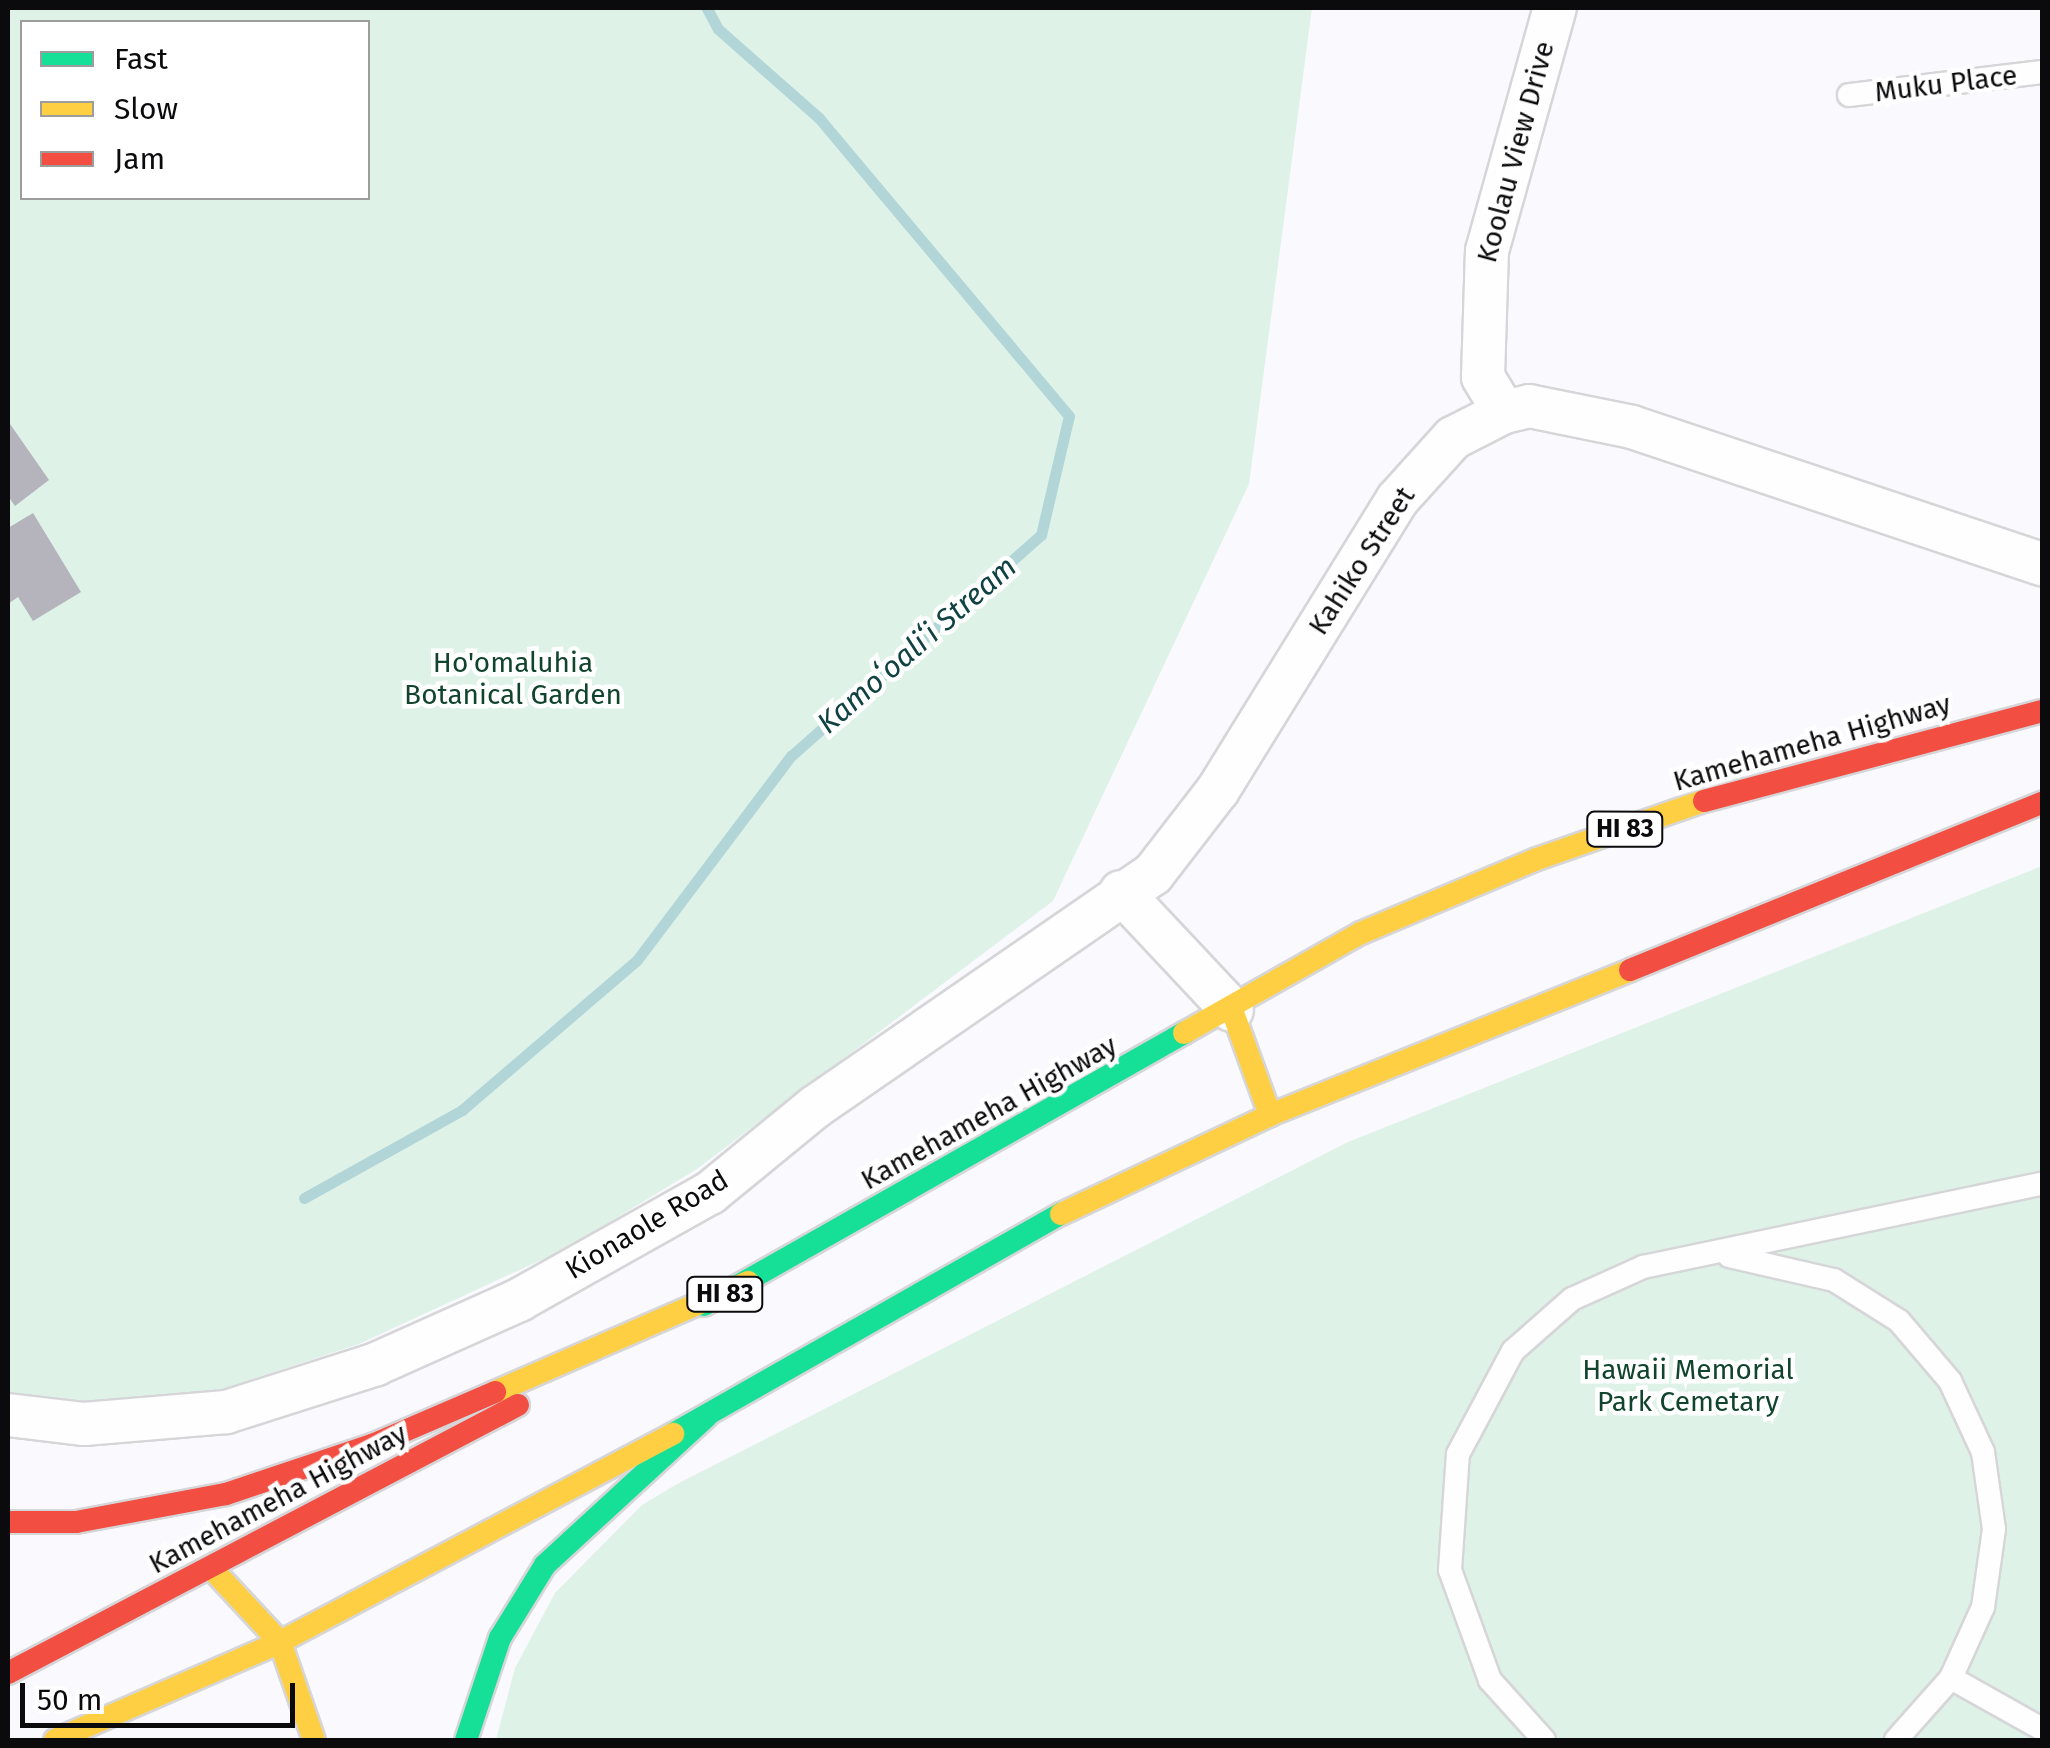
<!DOCTYPE html>
<html>
<head>
<meta charset="utf-8">
<style>
	body { margin:0 }
	#map { position:relative; width:2050px; height:1748px; overflow:hidden; background:#faf9fd; font-family:"Fira Sans",sans-serif }
	div>[style] { position:absolute }
	.green>* { inset:0; background:#def2e8 }
	.stream>* { height:11px; margin:-5.5px; padding:0 5.5px; transform-origin:5.5px; border-radius:5.5px; background:#b2d6d8 }
	.building>* { inset:0; background:#b5b3bc }
	.roads { filter:drop-shadow(2px 0 #d6d6d9) drop-shadow(-2px 0 #d6d6d9) drop-shadow(0 2px #d6d6d9) drop-shadow(0 -2px #d6d6d9) }
	.lane>* { height:22px; margin:-11px; padding:0 11px; transform-origin:11px; border-radius:11px; background:#fefeff }
	.street>* { height:42px; margin:-21px; padding:0 21px; transform-origin:21px; border-radius:21px; background:#fefeff }
	.fast>* { height:22px; margin:-11px; padding:0 11px; transform-origin:11px; border-radius:11px; background:#16e098 }
	.slow>* { height:22px; margin:-11px; padding:0 11px; transform-origin:11px; border-radius:11px; background:#ffcf43 }
	.jam>* { height:22px; margin:-11px; padding:0 11px; transform-origin:11px; border-radius:11px; background:#f24e42 }
	span { translate:-50% -50%; white-space:nowrap; text-align:center; line-height:1.15; -webkit-text-stroke:9px #fff; paint-order:stroke }
	.shield-label span { padding:2px 8px; background:#fff; border:2px solid; border-radius:8px; -webkit-text-stroke-width:0 }
	.shield-label { font-size:25px; color:#0b0b0d; font-weight:700 }
	.street-label { font-size:28px; color:#0b0b0d }
	.park-label { font-size:28px; color:#11442d }
	.water-label { font-size:30px; color:#114243; font-style:italic }
	.frame { position:absolute; inset:0; border:10px solid #0b0b0d; pointer-events:none }
	.legend { position:absolute; left:20px; top:20px; width:350px; height:180px; box-sizing:border-box; background:#fff; border:2px solid #9d9d9e; margin:0; padding:12px 18px; list-style:none; font-size:30px; color:#0b0b0d }
	.legend li { display:flex; align-items:center; gap:20px; height:50px }
	.legend b { width:50px; border:2px solid #9d9d9e }
	.scale { position:absolute; left:20px; top:1683px; width:275px; height:45px; box-sizing:border-box; border:5px solid #0b0b0d; border-top:0; padding-left:12px; font-size:30px; line-height:35px; white-space:nowrap; color:#0b0b0d; -webkit-text-stroke:8px #fff; paint-order:stroke }
</style>
</head>
<body>
<div id="map">
	<div class="green">
		<i style="clip-path:polygon(evenodd,8px 8px,1312px 8px,1249px 484px,1053px 901px,697px 1169px,565px 1249px,359px 1344px,219px 1390px,128px 1407px,8px 1394px,8px 8px,22px 22px,368px 22px,368px 198px,22px 198px,22px 22px)"></i>
		<i style="clip-path:polygon(2042px 866px,2042px 1740px,496px 1740px,515px 1668px,555px 1593px,642px 1505px,677px 1484px,1348px 1142px)"></i>
	</div>
	<div class="stream">
		<i style="left:304px;top:1198px;width:181px;rotate:-29.1deg"></i>
		<i style="left:462px;top:1110px;width:230px;rotate:-40.6deg"></i>
		<i style="left:637px;top:960px;width:256px;rotate:-53deg"></i>
		<i style="left:791px;top:756px;width:334px;rotate:-41.5deg"></i>
		<i style="left:1041px;top:535px;width:122px;rotate:-76.8deg"></i>
		<i style="left:1069px;top:416px;width:389px;rotate:-130deg"></i>
		<i style="left:819px;top:118px;width:135px;rotate:-138.6deg"></i>
		<i style="left:718px;top:29px;width:24px;rotate:-118deg"></i>
	</div>
	<div class="building">
		<i style="clip-path:polygon(8px 421px,49px 480px,15px 506px,8px 496px)"></i>
		<i style="clip-path:polygon(33px 513px,81px 592px,33px 621px,18px 597px,8px 604px,8px 528px)"></i>
	</div>
	<div class="roads">
		<div class="lane">
			<i style="left:1849px;top:95px;width:194px;rotate:-6.8deg"></i>
			<i style="left:1729px;top:1256px;width:108px;rotate:12.9deg"></i>
			<i style="left:1834px;top:1280px;width:77px;rotate:32.2deg"></i>
			<i style="left:1899px;top:1321px;width:79px;rotate:49.6deg"></i>
			<i style="left:1950px;top:1381px;width:78px;rotate:65.1deg"></i>
			<i style="left:1983px;top:1452px;width:78px;rotate:81.9deg"></i>
			<i style="left:1994px;top:1529px;width:79px;rotate:98deg"></i>
			<i style="left:1983px;top:1607px;width:78px;rotate:114.3deg"></i>
			<i style="left:1951px;top:1678px;width:83px;rotate:131.6deg"></i>
			<i style="left:1951px;top:1678px;width:104px;rotate:29.3deg"></i>
			<i style="left:1544px;top:1740px;width:81px;rotate:-132deg"></i>
			<i style="left:1490px;top:1680px;width:117px;rotate:-110deg"></i>
			<i style="left:1450px;top:1570px;width:116px;rotate:-86.1deg"></i>
			<i style="left:1458px;top:1454px;width:117px;rotate:-61.9deg"></i>
			<i style="left:1513px;top:1351px;width:79px;rotate:-41.4deg"></i>
			<i style="left:1572px;top:1299px;width:78px;rotate:-24.3deg"></i>
			<i style="left:1643px;top:1267px;width:408px;rotate:-11.8deg"></i>
		</div>
		<div class="street">
			<i style="left:1504px;top:412px;width:41px;rotate:-121deg"></i>
			<i style="left:1483px;top:377px;width:126px;rotate:-88.2deg"></i>
			<i style="left:1487px;top:251px;width:252px;rotate:-74.4deg"></i>
			<i style="left:1121px;top:892px;width:162px;rotate:46.8deg"></i>
			<i style="left:8px;top:1415px;width:77px;rotate:6.8deg"></i>
			<i style="left:84px;top:1424px;width:143px;rotate:-4.8deg"></i>
			<i style="left:226px;top:1412px;width:157px;rotate:-17.7deg"></i>
			<i style="left:376px;top:1364px;width:157px;rotate:-24.1deg"></i>
			<i style="left:519px;top:1300px;width:219px;rotate:-29.3deg"></i>
			<i style="left:710px;top:1193px;width:136px;rotate:-39.3deg"></i>
			<i style="left:815px;top:1107px;width:411px;rotate:-34.6deg"></i>
			<i style="left:1153px;top:874px;width:106px;rotate:-52.3deg"></i>
			<i style="left:1218px;top:790px;width:341px;rotate:-58.3deg"></i>
			<i style="left:1397px;top:500px;width:84px;rotate:-47.9deg"></i>
			<i style="left:1453px;top:438px;width:57px;rotate:-27deg"></i>
			<i style="left:1504px;top:412px;width:26px;rotate:-13deg"></i>
			<i style="left:1529px;top:406px;width:105px;rotate:11.5deg"></i>
			<i style="left:1632px;top:427px;width:432px;rotate:18.5deg"></i>
		</div>
		<div class="fast">
			<i style="left:704px;top:1305px;width:552px;rotate:-29.54deg"></i>
			<i style="left:673px;top:1434px;width:446px;rotate:-29.6deg"></i>
			<i style="left:466px;top:1740px;width:108px;rotate:-71.6deg"></i>
			<i style="left:500px;top:1638px;width:86px;rotate:-58.3deg"></i>
			<i style="left:545px;top:1565px;width:219px;rotate:-42.6deg"></i>
		</div>
		<div class="slow">
			<i style="left:1232px;top:1010px;width:112px;rotate:70.1deg"></i>
			<i style="left:1184px;top:1033px;width:203px;rotate:-29.5deg"></i>
			<i style="left:1361px;top:933px;width:191px;rotate:-22.8deg"></i>
			<i style="left:1537px;top:859px;width:177px;rotate:-19.2deg"></i>
			<i style="left:1061px;top:1214px;width:231px;rotate:-25.3deg"></i>
			<i style="left:1270px;top:1115px;width:388px;rotate:-21.9deg"></i>
			<i style="left:495px;top:1392px;width:276px;rotate:-23.5deg"></i>
			<i style="left:213px;top:1570px;width:98px;rotate:47.1deg"></i>
			<i style="left:280px;top:1642px;width:104px;rotate:70.9deg"></i>
			<i style="left:55px;top:1740px;width:245px;rotate:-23.5deg"></i>
			<i style="left:280px;top:1642px;width:445px;rotate:-27.9deg"></i>
		</div>
		<div class="jam">
			<i style="left:1704px;top:801px;width:350px;rotate:-14.9deg"></i>
			<i style="left:1630px;top:970px;width:445px;rotate:-22.1deg"></i>
			<i style="left:8px;top:1522px;width:68px"></i>
			<i style="left:76px;top:1522px;width:153px;rotate:-10.6deg"></i>
			<i style="left:226px;top:1494px;width:154px;rotate:-18.6deg"></i>
			<i style="left:372px;top:1445px;width:134px;rotate:-23.3deg"></i>
			<i style="left:8px;top:1673px;width:576px;rotate:-27.72deg"></i>
		</div>
	</div>
	<div class="shield-label">
		<span style="left:1625px;top:829px">HI 83</span>
		<span style="left:725px;top:1294px">HI 83</span>
	</div>
	<div class="street-label">
		<span style="left:1946px;top:84px;rotate:-7deg">Muku Place</span>
		<span style="left:1516px;top:152px;rotate:-75deg">Koolau View Drive</span>
		<span style="left:1362px;top:561px;rotate:-57deg">Kahiko Street</span>
		<span style="left:1812px;top:743px;rotate:-16deg">Kamehameha Highway</span>
		<span style="left:989px;top:1113px;rotate:-29deg">Kamehameha Highway</span>
		<span style="left:647px;top:1225px;rotate:-31deg">Kionaole Road</span>
		<span style="left:278px;top:1499px;rotate:-28deg">Kamehameha Highway</span>
	</div>
	<div class="park-label">
		<span style="left:513px;top:679px">Ho'omaluhia<br>Botanical Garden</span>
		<span style="left:1688px;top:1386px">Hawaii Memorial<br>Park Cemetary</span>
	</div>
	<div class="water-label">
		<span style="left:917px;top:645px;rotate:-41deg">Kamoʻoaliʻi Stream</span>
	</div>
	<div class="frame"></div>
	<ul class="legend">
	<li><b style="height:12px;background:#16e098"></b>Fast</li>
	<li><b style="height:12px;background:#ffcf43"></b>Slow</li>
	<li><b style="height:12px;background:#f24e42"></b>Jam</li>
	</ul>
	<div class="scale">50 m</div>
</div>
</body>
</html>
